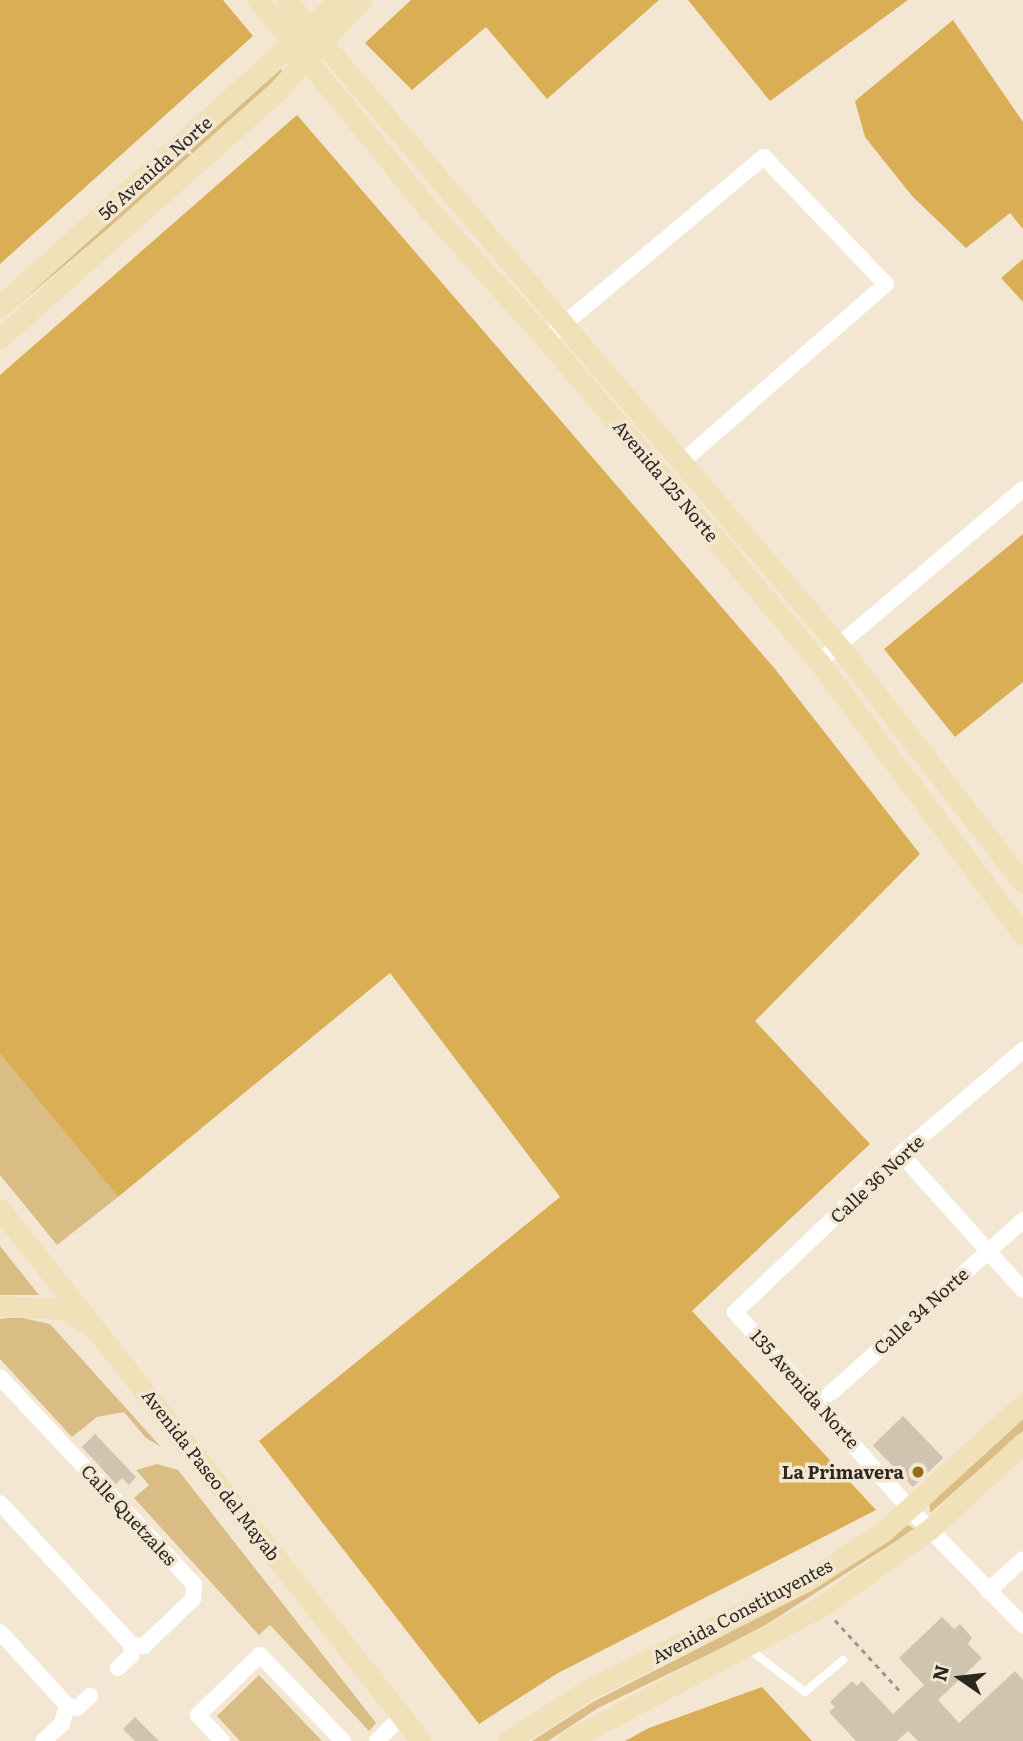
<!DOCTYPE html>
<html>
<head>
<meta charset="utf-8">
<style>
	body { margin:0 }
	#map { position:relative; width:1023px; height:1741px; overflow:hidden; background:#f3e7d3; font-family:Literata,serif }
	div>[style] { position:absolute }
	.green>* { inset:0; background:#dabd85 }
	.forest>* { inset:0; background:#daae54 }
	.building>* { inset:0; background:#cfc4b0; transform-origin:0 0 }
	.path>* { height:2.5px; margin-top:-1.25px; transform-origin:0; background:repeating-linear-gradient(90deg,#9f9788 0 5px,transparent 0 10px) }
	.lane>* { height:8px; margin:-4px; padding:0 4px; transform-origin:4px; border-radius:4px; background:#fff }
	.street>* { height:16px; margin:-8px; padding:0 8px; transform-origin:8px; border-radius:8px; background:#fff }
	.secondary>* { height:21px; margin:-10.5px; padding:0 10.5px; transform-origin:10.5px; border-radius:10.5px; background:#f1e1b8 }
	.dots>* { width:19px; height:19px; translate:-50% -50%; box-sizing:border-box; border:4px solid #f3e7d3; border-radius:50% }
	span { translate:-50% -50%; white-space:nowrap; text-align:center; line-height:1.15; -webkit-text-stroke:7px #f3e7d3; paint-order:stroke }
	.street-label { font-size:18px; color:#2c2820 }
	.poi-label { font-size:18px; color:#2c2820; font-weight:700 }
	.right { translate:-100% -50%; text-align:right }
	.north { position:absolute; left:925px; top:1643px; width:70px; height:70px; -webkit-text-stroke:5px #f3e7d3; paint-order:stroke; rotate:284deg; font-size:19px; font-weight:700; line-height:28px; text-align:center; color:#2c2820 }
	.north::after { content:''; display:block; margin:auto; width:24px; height:32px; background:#2c2820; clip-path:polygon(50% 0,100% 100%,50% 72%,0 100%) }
</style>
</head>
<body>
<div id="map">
	<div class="green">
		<i style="clip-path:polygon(281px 69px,284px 73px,128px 212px,0 320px)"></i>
		<i style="clip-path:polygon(0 1054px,118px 1197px,57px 1245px,0 1175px)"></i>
		<i style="clip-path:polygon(0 1246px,39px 1295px,0 1295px)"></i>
		<i style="clip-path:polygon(18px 1317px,50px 1324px,161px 1447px,146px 1438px,124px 1412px,97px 1417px,72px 1437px,0 1359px,0 1319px)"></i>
		<i style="clip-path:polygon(1023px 1415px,1023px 1431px,930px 1513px,929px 1502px)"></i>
		<i style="clip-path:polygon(157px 1464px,178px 1470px,376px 1723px,369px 1731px,270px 1625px,259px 1635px,134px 1498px,149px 1485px,136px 1470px)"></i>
		<i style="clip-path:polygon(908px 1525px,915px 1529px,753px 1633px,598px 1708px,548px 1741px,532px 1741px,593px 1702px,799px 1597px)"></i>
		<i style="clip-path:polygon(259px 1675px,322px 1741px,240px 1741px,217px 1716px)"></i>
	</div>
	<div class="forest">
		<i style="clip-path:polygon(0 0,223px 0,253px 36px,0 264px)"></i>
		<i style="clip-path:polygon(411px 0,659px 0,547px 99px,486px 27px,412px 90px,365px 43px)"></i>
		<i style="clip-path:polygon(688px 0,908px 0,770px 101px)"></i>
		<i style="clip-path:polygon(953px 20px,1023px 122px,1023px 229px,1010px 213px,966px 248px,912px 196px,865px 137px,855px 101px)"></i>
		<i style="clip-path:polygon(297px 115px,775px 669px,920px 854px,755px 1021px,870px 1144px,692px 1311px,876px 1510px,558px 1673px,479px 1724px,259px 1441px,560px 1197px,390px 973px,118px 1197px,0 1054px,0 375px)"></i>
		<i style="clip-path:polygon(1023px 259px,1023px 302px,1001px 278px)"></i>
		<i style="clip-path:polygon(1023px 534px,1023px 682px,955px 737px,884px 649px)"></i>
		<i style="clip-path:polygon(762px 1687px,812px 1741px,625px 1741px,649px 1728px)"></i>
	</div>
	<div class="building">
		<i style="left:903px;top:1416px;width:58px;height:42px;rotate:46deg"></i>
		<i style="clip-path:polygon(95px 1434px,136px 1477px,129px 1485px,122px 1478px,116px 1484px,82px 1447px)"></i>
		<i style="clip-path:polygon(942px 1617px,954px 1629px,960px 1624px,972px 1638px,968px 1644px,982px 1658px,938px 1700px,959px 1723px,1015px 1671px,1023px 1680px,1023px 1741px,918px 1741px,908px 1731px,897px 1741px,856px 1741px,829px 1712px,835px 1707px,830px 1702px,852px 1681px,857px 1686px,862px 1681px,893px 1714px,924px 1685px,899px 1658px)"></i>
		<i style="clip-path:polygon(135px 1717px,159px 1741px,135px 1741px,123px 1729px)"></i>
	</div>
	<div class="path">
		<i style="left:835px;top:1620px;width:98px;rotate:47.5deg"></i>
	</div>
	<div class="lane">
		<i style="left:749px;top:1649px;width:71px;rotate:37.5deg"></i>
		<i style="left:805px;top:1692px;width:50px;rotate:-40.1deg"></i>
	</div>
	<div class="street">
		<i style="left:546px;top:339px;width:284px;rotate:-39.9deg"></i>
		<i style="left:764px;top:157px;width:176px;rotate:46.2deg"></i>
		<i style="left:886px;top:284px;width:272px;rotate:138.9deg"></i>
		<i style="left:819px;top:662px;width:267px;rotate:-40.3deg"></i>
		<i style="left:1023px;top:1050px;width:160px;rotate:139.6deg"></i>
		<i style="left:901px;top:1154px;width:229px;rotate:136.4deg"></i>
		<i style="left:735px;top:1312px;width:264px;rotate:48.4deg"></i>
		<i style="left:910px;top:1509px;width:162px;rotate:45.8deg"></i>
		<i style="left:901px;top:1154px;width:183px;rotate:48.1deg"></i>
		<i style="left:0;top:1377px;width:284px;rotate:46.9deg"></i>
		<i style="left:194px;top:1584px;width:15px;rotate:94deg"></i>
		<i style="left:193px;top:1599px;width:68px;rotate:136.2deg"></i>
		<i style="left:144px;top:1646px;width:12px;rotate:-175deg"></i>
		<i style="left:132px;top:1645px;width:194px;rotate:-132.9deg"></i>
		<i style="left:820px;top:1403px;width:273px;rotate:-42deg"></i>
		<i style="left:988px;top:1591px;width:47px;rotate:-42.4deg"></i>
		<i style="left:0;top:1632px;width:99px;rotate:47.5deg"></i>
		<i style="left:118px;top:1668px;width:18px;rotate:-43deg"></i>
		<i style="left:131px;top:1656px;width:11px;rotate:-85deg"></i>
		<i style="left:67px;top:1705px;width:10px;rotate:17deg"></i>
		<i style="left:77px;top:1708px;width:18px;rotate:-43deg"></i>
		<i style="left:43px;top:1741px;width:25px;rotate:-42deg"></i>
		<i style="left:62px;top:1724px;width:20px;rotate:-75deg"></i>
		<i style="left:222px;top:1741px;width:35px;rotate:-133deg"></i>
		<i style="left:198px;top:1715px;width:86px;rotate:-44.1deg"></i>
		<i style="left:260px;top:1655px;width:120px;rotate:46deg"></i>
		<i style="left:377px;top:1741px;width:35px;rotate:-45deg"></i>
	</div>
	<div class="secondary">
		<i style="left:258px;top:0;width:272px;rotate:50.8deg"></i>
		<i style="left:430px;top:211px;width:173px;rotate:47.8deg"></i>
		<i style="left:546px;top:339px;width:423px;rotate:49.8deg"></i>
		<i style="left:819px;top:662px;width:341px;rotate:53.2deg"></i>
		<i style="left:286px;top:0;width:849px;rotate:49.44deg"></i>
		<i style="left:838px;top:645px;width:301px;rotate:52.1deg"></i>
		<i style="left:0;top:306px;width:457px;rotate:-42deg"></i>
		<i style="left:0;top:338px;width:370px;rotate:-41.7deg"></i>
		<i style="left:276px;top:92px;width:125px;rotate:-47.3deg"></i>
		<i style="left:0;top:1209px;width:678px;rotate:51.64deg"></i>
		<i style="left:0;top:1306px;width:63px;rotate:2.7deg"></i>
		<i style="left:63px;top:1309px;width:26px;rotate:31deg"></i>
		<i style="left:508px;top:1741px;width:94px;rotate:-32.8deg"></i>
		<i style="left:587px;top:1690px;width:243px;rotate:-26.4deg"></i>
		<i style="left:805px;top:1582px;width:93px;rotate:-32.7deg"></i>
		<i style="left:883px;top:1532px;width:190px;rotate:-42.4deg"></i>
		<i style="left:567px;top:1741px;width:289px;rotate:-27.9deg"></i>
		<i style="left:822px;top:1606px;width:133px;rotate:-35.5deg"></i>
		<i style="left:930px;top:1529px;width:127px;rotate:-42.8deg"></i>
	</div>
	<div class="dots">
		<i style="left:918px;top:1472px;background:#936d15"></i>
	</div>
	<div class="street-label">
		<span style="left:155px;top:168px;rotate:-42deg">56 Avenida Norte</span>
		<span style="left:666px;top:481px;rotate:50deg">Avenida 125 Norte</span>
		<span style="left:877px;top:1179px;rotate:-43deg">Calle 36 Norte</span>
		<span style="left:921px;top:1311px;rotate:-42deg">Calle 34 Norte</span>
		<span style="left:805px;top:1389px;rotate:48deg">135 Avenida Norte</span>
		<span style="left:211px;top:1475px;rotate:52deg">Avenida Paseo del Mayab</span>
		<span style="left:129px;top:1515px;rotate:47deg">Calle Quetzales</span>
		<span style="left:742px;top:1611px;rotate:-28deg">Avenida Constituyentes</span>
	</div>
	<div class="poi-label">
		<span class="right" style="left:904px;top:1472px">La Primavera</span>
	</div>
	<div class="north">N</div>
</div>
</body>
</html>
